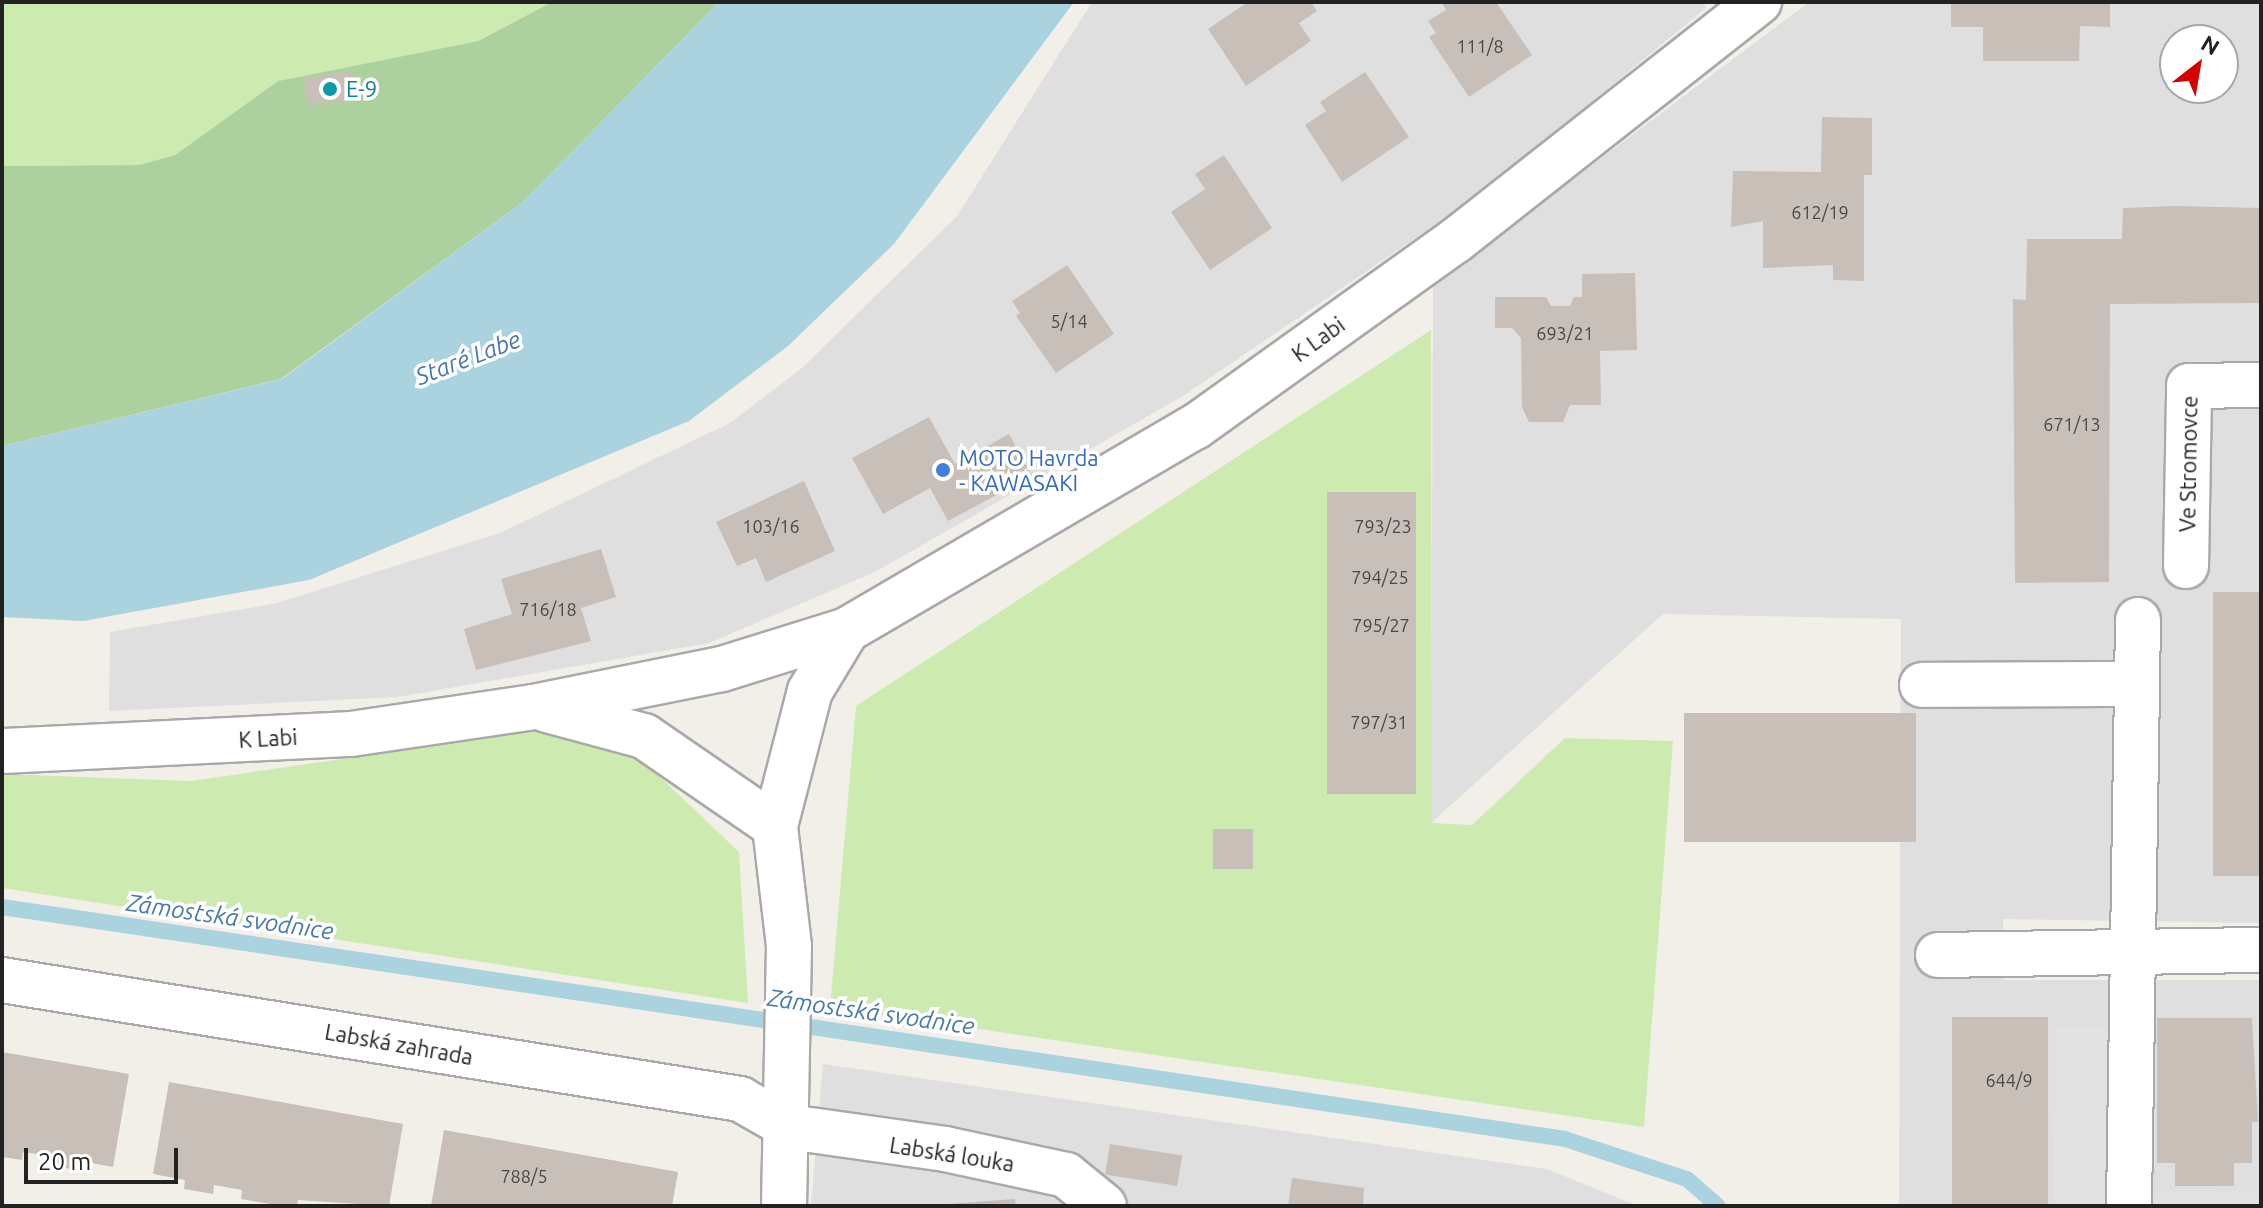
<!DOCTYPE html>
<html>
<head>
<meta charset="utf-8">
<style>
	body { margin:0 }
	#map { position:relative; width:2263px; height:1208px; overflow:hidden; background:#f2efe9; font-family:Ubuntu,sans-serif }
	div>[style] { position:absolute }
	.residential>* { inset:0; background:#e0dfdf }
	.grass>* { inset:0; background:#cdebb0 }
	.forest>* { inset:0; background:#add19e }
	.parking>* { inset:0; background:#e2e2e2 }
	.water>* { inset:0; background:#aad3df }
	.stream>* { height:16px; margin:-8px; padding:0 8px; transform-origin:8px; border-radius:8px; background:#aad3df }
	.building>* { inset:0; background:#c7bfb8; transform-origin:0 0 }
	.roads { filter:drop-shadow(2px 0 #a9a9a9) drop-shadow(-2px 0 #a9a9a9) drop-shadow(0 2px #a9a9a9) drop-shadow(0 -2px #a9a9a9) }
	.minor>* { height:44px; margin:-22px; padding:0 22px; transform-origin:22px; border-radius:22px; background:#fff }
	.dots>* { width:22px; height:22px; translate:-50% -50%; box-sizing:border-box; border:4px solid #fff; border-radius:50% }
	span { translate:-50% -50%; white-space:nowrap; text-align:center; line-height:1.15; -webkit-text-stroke:7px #fff; paint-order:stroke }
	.number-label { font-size:18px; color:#4b4948 }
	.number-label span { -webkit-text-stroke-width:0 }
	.culture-label { font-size:22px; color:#0d838f }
	.left { translate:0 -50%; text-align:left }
	.street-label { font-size:22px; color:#222 }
	.shop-label { font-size:22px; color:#366cbe }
	.water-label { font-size:24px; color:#4a7aab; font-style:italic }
	.frame { position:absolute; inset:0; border:4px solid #222; pointer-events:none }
	.north { position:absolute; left:2159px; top:24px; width:80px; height:80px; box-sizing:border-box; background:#fff; border:2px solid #a7a7a7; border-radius:50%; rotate:31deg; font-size:22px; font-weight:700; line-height:32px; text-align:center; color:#222 }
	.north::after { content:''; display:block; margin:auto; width:28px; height:36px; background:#d40000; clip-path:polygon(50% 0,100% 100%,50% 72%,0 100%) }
	.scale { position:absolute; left:24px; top:1148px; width:154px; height:36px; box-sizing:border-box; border:4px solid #222; border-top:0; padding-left:10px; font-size:24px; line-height:28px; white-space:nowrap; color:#222; -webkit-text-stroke:6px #fff; paint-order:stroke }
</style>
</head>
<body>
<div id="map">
	<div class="residential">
		<i style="clip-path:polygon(1092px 2px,1704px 2px,1706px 8px,1476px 197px,1183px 396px,875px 572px,709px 643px,398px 697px,109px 711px,110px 632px,277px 603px,500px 533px,730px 423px,802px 368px,957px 216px)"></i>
		<i style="clip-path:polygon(evenodd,1809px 2px,2261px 2px,2261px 923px,2003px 919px,2004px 980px,2261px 980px,2261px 1206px,1899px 1206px,1901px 619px,1663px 614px,1431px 823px,1433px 285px,1809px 2px,2175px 40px,2223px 40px,2223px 88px,2175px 88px,2175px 40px)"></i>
		<i style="clip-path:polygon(823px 1064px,1547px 1169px,1638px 1206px,811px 1206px)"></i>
	</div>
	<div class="grass">
		<i style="clip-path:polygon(2px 2px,552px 2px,478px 41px,278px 81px,175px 155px,139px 165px,2px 166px)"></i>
		<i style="clip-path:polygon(1431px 330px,1432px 823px,1472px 825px,1565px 738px,1673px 741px,1644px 1127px,830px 1007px,856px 706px)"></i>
		<i style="clip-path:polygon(569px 726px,641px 759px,739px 852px,748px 1003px,2px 888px,2px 774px,191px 781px)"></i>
	</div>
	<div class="forest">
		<i style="clip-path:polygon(552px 2px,719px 2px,523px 202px,281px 379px,2px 446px,2px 166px,139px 165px,175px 155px,278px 81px,478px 41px)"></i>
	</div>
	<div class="parking">
		<i style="clip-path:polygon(2055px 1026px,2110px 1027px,2114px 1191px,2261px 1192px,2261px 1206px,2054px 1206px)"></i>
	</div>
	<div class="water">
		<i style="clip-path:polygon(719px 2px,1074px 2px,894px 244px,788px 346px,689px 421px,309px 580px,83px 621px,2px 617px,2px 446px,282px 379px,523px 202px)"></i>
	</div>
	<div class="stream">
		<i style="left:2px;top:907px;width:1580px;rotate:8.44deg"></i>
		<i style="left:1565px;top:1139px;width:128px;rotate:18.2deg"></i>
		<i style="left:1687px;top:1179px;width:41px;rotate:41.1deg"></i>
	</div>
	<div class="building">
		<i style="clip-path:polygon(1248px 2px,1311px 2px,1317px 11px,1299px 23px,1311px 41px,1246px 86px,1208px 29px)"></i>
		<i style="clip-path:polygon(1441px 2px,1496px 2px,1532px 55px,1469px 97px,1429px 37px,1436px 33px,1428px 21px,1446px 10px)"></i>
		<i style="clip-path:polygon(1951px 2px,2110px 2px,2110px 27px,2080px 26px,2079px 61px,1983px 61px,1983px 27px,1951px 27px)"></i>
		<i style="left:352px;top:71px;width:28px;height:49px;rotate:82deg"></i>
		<i style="clip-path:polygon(1365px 72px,1409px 137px,1342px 182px,1305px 125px,1326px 111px,1320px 102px)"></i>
		<i style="clip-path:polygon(1822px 117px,1872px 118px,1872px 175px,1864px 175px,1864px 281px,1833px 280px,1833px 265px,1763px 268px,1763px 221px,1731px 227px,1733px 171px,1821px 172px)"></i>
		<i style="clip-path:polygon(1224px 155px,1272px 228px,1210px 270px,1171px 212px,1205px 189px,1195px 174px)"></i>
		<i style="clip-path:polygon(2175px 206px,2261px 208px,2261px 303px,2110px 304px,2109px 582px,2015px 583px,2013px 299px,2026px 300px,2027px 239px,2122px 239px,2123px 208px)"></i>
		<i style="clip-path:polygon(1067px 265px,1114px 334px,1056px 373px,1016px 316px,1020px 313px,1012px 301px)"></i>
		<i style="clip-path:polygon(1635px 273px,1637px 350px,1600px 351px,1601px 405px,1570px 405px,1563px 422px,1529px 422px,1522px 407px,1521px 338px,1512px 328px,1495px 328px,1495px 297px,1546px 297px,1551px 306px,1570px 306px,1574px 297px,1582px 297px,1582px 274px)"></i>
		<i style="clip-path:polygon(929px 417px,955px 464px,1009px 434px,1032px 476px,948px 521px,930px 488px,883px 514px,852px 458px)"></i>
		<i style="clip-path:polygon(804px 481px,835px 551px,766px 582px,756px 558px,737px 566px,716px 522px)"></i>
		<i style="left:1327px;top:492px;width:89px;height:302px"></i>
		<i style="clip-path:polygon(601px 549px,616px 597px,581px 608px,591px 641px,476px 670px,464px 629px,512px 614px,501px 579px)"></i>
		<i style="left:2213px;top:592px;width:48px;height:284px"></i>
		<i style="left:1916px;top:713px;width:129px;height:232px;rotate:90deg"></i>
		<i style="left:1213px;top:829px;width:40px;height:40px"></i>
		<i style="left:1952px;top:1017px;width:96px;height:189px"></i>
		<i style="clip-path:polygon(2157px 1018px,2252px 1018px,2258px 1122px,2252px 1122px,2252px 1163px,2234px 1163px,2234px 1186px,2175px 1186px,2175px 1163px,2157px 1163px)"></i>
		<i style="clip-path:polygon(2px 1052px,129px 1074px,113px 1167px,81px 1161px,80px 1171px,50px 1165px,51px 1156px,23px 1152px,22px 1160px,2px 1157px)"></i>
		<i style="clip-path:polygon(169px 1082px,403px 1124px,389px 1206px,298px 1200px,297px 1206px,282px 1206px,241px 1199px,242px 1190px,214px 1185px,213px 1194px,184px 1189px,185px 1180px,153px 1174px)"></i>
		<i style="clip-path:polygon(444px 1130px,678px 1172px,672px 1206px,431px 1206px)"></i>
		<i style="left:1110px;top:1144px;width:73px;height:31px;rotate:9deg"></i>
		<i style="clip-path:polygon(1292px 1178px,1364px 1188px,1363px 1206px,1288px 1206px)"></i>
		<i style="clip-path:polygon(1015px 1199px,1016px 1206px,948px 1206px,948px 1204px)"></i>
	</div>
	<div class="roads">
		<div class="minor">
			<i style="left:2186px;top:566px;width:180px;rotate:-89deg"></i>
			<i style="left:2189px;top:386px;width:72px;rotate:-0.8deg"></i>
			<i style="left:1922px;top:685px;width:213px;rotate:-0.3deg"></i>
			<i style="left:547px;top:710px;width:100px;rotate:15deg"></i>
			<i style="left:644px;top:736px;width:159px;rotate:34.5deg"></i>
			<i style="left:2px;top:751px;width:349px;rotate:-2.8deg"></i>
			<i style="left:351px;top:734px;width:184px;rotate:-8.4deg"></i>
			<i style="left:533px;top:707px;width:193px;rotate:-11.4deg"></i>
			<i style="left:722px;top:669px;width:131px;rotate:-17.3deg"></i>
			<i style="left:847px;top:630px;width:403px;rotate:-30.3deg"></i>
			<i style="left:1195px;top:427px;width:320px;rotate:-35.6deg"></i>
			<i style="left:1455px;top:241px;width:387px;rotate:-38.2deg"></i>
			<i style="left:1938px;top:955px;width:323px;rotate:-0.9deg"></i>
			<i style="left:2px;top:980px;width:748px;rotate:9.16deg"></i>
			<i style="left:740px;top:1099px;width:56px;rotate:29.7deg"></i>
			<i style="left:789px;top:1127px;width:158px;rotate:8deg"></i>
			<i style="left:945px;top:1149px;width:124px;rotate:12.1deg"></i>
			<i style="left:1066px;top:1175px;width:49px;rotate:39.2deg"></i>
			<i style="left:784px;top:1206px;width:260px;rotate:-88.9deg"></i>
			<i style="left:789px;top:946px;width:121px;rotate:-96.7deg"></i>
			<i style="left:775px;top:826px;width:139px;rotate:-75.5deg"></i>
			<i style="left:810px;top:691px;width:71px;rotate:-58.8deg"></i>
			<i style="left:2129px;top:1206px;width:586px;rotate:-89.12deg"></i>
		</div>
	</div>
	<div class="dots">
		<i style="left:330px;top:89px;background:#0f9aa8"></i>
		<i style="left:943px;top:470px;background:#3f7fe0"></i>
	</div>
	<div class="number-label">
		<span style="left:1480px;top:46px">111/8</span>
		<span style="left:1820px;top:212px">612/19</span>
		<span style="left:1069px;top:321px">5/14</span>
		<span style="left:1565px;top:333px">693/21</span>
		<span style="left:2072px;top:424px">671/13</span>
		<span style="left:771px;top:526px">103/16</span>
		<span style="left:1383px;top:526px">793/23</span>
		<span style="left:1380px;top:577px">794/25</span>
		<span style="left:548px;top:609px">716/18</span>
		<span style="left:1381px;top:625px">795/27</span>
		<span style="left:1379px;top:722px">797/31</span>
		<span style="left:2009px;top:1080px">644/9</span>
		<span style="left:524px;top:1176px">788/5</span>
	</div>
	<div class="culture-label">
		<span class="left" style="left:346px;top:89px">E-9</span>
	</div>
	<div class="street-label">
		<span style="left:1318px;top:339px;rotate:-36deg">K Labi</span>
		<span style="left:2188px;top:464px;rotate:-89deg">Ve Stromovce</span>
		<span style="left:268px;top:738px;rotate:-3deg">K Labi</span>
		<span style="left:399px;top:1044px;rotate:10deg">Labská zahrada</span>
		<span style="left:952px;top:1154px;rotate:9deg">Labská louka</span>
	</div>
	<div class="shop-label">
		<span class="left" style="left:959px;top:470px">MOTO Havrda<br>- KAWASAKI</span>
	</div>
	<div class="water-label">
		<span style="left:468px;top:358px;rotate:-21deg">Staré Labe</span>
		<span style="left:230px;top:917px;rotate:8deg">Zámostská svodnice</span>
		<span style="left:871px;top:1012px;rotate:8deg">Zámostská svodnice</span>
	</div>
	<div class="frame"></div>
	<div class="north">N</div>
	<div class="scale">20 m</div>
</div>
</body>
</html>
